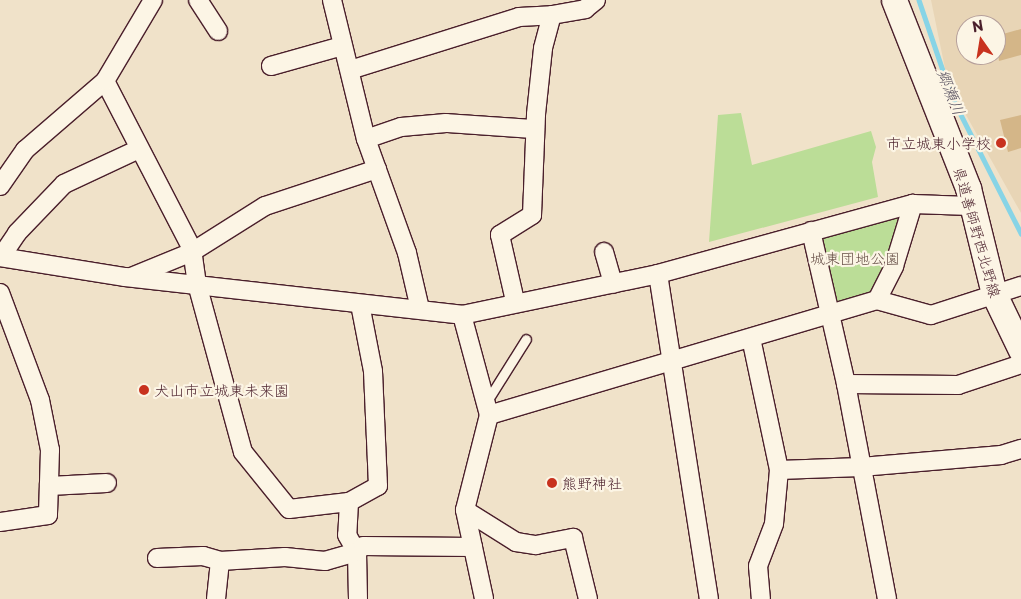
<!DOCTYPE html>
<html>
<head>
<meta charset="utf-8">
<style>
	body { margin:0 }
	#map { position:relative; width:1021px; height:599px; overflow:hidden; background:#f0e2c9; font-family:"Playpen Sans","Klee One",sans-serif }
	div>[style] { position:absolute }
	.built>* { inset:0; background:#e8d5b6 }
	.green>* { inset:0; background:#bbdd97 }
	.stream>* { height:4.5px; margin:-2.25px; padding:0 2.25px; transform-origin:2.25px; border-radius:2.25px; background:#87d4e6 }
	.building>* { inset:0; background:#d4b688 }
	.roads { filter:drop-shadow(1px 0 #4a1f2b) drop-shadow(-1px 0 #4a1f2b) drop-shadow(0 1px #4a1f2b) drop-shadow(0 -1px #4a1f2b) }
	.lane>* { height:9px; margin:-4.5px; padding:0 4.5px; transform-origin:4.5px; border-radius:4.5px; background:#fcf5e5 }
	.street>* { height:18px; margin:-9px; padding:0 9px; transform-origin:9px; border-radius:9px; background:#fcf5e5 }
	.secondary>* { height:25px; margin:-12.5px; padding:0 12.5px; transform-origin:12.5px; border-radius:12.5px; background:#fcf5e5 }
	.dots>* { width:14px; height:14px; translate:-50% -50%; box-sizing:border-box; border:2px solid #fcf5e5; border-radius:50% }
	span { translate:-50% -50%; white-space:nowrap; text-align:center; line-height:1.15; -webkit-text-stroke:4.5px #fcf5e5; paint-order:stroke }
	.poi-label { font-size:15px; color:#4a1f2b }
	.right { translate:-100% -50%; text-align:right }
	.left { translate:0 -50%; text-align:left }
	.street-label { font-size:15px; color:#4a1f2b }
	.park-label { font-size:15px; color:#664e46 }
	.water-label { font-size:16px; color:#5c5563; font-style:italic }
	.north { position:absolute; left:956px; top:15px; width:50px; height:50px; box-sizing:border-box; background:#fcf5e5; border:1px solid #b59f9b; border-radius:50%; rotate:347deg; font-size:14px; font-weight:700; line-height:20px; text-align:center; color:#4a1f2b }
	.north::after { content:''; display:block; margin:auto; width:18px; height:22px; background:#c8321e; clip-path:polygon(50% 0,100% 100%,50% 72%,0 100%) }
</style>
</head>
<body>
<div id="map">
	<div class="built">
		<i style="clip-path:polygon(evenodd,931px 0,1021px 0,1021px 213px,948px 83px,931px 0,966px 25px,996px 25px,996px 55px,966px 55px,966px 25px)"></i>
	</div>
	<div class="green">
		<i style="clip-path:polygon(741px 113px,752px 165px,871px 131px,876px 147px,872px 162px,878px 197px,709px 242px,718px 115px)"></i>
		<i style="clip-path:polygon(899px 216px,887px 262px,871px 293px,833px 304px,820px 235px)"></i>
	</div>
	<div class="stream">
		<i style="left:919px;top:0;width:102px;rotate:71.2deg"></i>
		<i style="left:952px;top:97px;width:153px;rotate:63.1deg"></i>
	</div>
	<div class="building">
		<i style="clip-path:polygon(1021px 29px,1021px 55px,999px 61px,996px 36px)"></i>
		<i style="clip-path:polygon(1021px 115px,1021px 148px,1008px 152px,1000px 120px)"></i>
	</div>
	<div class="roads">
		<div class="lane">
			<i style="left:487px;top:401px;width:73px;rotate:-57.8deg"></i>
		</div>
		<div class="street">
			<i style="left:198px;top:0;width:37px;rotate:57deg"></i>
			<i style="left:332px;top:0;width:143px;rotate:76.3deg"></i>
			<i style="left:366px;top:139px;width:121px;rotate:70.2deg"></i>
			<i style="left:407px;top:253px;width:57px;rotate:76.9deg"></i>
			<i style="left:271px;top:66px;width:74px;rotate:-15.7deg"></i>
			<i style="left:350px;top:70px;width:177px;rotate:-17.4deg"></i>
			<i style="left:519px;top:17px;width:33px;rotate:-3deg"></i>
			<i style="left:105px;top:81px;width:189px;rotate:62.6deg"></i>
			<i style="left:192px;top:249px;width:35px;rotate:82deg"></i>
			<i style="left:197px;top:284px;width:174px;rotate:74.7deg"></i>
			<i style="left:243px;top:452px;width:73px;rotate:51.1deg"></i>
			<i style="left:289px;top:509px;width:60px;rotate:-6.7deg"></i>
			<i style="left:349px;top:502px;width:33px;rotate:-29deg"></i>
			<i style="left:378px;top:486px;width:115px;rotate:-92.5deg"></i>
			<i style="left:373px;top:371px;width:68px;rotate:-101deg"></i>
			<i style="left:366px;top:139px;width:37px;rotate:-19deg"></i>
			<i style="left:401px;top:127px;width:45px;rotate:-5.1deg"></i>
			<i style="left:446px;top:123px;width:89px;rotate:3.9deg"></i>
			<i style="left:0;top:186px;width:44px;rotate:-55.2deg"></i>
			<i style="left:25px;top:150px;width:106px;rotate:-40.8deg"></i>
			<i style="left:105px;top:81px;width:94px;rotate:-59.3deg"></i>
			<i style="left:811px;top:231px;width:157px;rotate:77.1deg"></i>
			<i style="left:846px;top:384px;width:219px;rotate:79.2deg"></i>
			<i style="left:604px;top:252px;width:33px;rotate:74deg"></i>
			<i style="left:0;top:257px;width:127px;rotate:9.1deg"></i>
			<i style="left:125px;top:277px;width:339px;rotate:6.4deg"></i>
			<i style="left:462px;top:315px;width:200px;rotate:-11.8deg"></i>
			<i style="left:658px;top:274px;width:264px;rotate:-15.4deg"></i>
			<i style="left:913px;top:204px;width:57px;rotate:2deg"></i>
			<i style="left:1px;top:257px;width:29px;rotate:-56deg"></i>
			<i style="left:17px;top:233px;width:68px;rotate:-46.2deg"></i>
			<i style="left:64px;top:184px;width:83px;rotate:-25deg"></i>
			<i style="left:658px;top:274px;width:329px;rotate:81.1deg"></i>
			<i style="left:131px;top:277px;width:66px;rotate:-22.3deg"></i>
			<i style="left:192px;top:252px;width:86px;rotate:-32.2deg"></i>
			<i style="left:265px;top:206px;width:118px;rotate:-18.3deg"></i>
			<i style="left:0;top:293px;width:114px;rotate:69.5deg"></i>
			<i style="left:40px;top:400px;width:51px;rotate:78.7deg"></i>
			<i style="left:50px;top:450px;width:65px;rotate:91.8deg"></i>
			<i style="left:48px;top:515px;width:49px;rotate:171.7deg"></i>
			<i style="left:877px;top:300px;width:38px;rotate:-63deg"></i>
			<i style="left:894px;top:266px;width:65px;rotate:-73deg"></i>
			<i style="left:515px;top:301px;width:68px;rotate:-102.8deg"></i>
			<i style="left:500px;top:235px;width:38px;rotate:-32deg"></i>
			<i style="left:532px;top:215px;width:101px;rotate:-87.7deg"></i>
			<i style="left:536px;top:114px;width:66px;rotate:-83.9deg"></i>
			<i style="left:543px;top:48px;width:34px;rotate:-75deg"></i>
			<i style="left:552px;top:15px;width:34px;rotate:-10deg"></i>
			<i style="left:585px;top:9px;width:14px;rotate:-39deg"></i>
			<i style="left:462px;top:315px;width:104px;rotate:74.9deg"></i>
			<i style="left:489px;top:415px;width:98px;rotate:104.2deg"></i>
			<i style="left:465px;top:510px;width:91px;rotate:77.9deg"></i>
			<i style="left:751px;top:338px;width:135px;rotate:78deg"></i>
			<i style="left:779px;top:470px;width:54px;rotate:95.3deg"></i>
			<i style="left:774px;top:524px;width:45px;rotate:110.9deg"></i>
			<i style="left:758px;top:566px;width:33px;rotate:85deg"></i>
			<i style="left:846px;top:384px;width:112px;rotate:0.5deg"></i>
			<i style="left:958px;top:385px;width:66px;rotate:-18.4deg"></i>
			<i style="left:489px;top:415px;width:405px;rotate:-16.5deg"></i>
			<i style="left:877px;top:300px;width:56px;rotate:15.5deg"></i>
			<i style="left:931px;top:315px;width:95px;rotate:-17.9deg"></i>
			<i style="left:779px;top:470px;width:82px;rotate:-2.1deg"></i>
			<i style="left:861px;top:467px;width:141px;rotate:-4.9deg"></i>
			<i style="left:1001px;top:455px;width:21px;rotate:-17deg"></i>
			<i style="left:49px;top:486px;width:58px;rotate:-3deg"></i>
			<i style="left:349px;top:502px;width:33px;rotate:93deg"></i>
			<i style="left:347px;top:535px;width:20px;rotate:60deg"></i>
			<i style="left:357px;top:552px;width:47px;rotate:88.8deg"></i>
			<i style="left:465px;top:510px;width:60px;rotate:32.1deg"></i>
			<i style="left:516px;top:542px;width:20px;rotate:9deg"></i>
			<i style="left:536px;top:545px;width:38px;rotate:-11deg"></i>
			<i style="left:573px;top:538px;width:63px;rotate:76.2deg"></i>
			<i style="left:157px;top:558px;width:46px;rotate:-2.5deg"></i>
			<i style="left:203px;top:556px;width:18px;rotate:16deg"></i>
			<i style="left:216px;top:599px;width:38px;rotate:-84deg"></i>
			<i style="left:220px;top:561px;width:65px;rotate:-3.5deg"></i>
			<i style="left:285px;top:557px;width:40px;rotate:5.7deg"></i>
			<i style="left:325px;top:561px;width:33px;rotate:-16deg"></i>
			<i style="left:357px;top:552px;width:8px;rotate:-45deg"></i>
			<i style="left:363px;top:546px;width:110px;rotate:0.5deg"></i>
		</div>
		<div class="secondary">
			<i style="left:894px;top:0;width:202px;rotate:68.5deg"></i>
			<i style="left:968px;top:188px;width:109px;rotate:76.2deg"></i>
			<i style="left:994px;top:294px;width:62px;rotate:64.3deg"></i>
		</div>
	</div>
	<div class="dots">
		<i style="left:1001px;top:143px;background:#c8321e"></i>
		<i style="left:144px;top:390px;background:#c8321e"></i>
		<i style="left:552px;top:483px;background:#c8321e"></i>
	</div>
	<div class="poi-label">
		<span class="right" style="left:991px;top:143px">市立城東小学校</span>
		<span class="left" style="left:154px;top:390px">犬山市立城東未来園</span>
		<span class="left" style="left:562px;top:483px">熊野神社</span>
	</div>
	<div class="street-label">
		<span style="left:978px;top:232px;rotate:74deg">県道善師野西北野線</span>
	</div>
	<div class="park-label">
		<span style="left:855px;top:258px">城東団地公園</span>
	</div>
	<div class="water-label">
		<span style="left:952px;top:92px;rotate:68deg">郷瀬川</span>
	</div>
	<div class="north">N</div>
</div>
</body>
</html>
